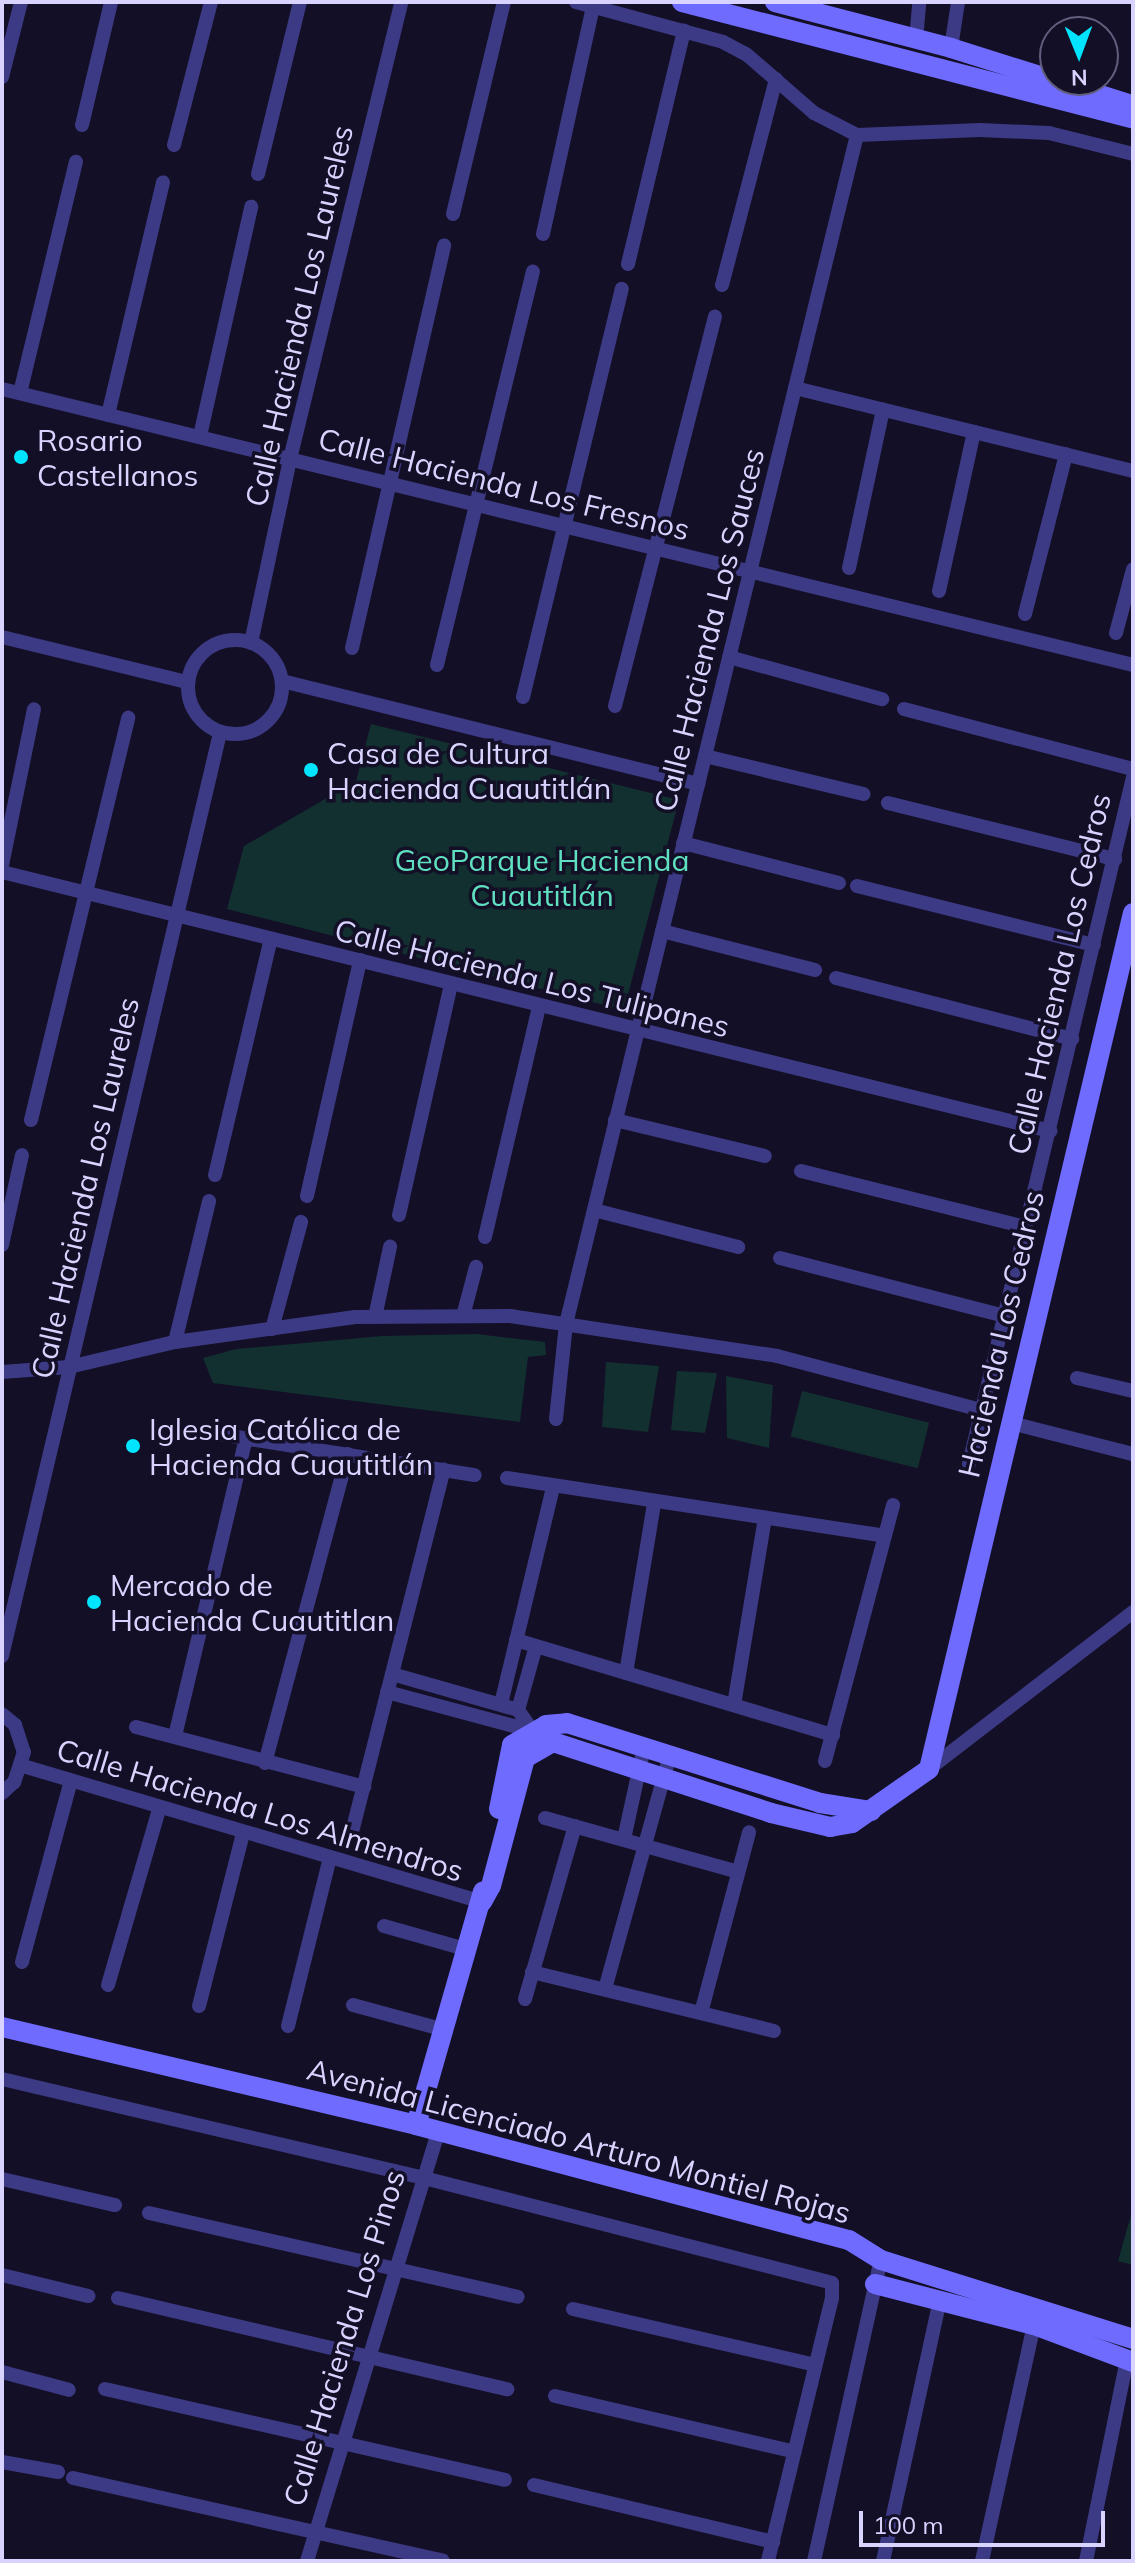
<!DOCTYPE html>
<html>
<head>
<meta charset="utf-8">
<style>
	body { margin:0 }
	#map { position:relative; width:1135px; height:2563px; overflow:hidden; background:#130f26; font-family:Mulish,sans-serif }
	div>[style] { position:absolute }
	.green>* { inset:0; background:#12302f; transform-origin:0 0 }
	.street>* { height:14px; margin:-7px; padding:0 7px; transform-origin:7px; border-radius:7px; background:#3d3a85 }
	.street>.ring { margin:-7px; padding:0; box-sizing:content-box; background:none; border:14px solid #3d3a85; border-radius:50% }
	.secondary>* { height:20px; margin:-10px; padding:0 10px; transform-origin:10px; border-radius:10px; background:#6f6bff }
	.dots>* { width:22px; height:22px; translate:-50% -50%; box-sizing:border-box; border:4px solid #130f26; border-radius:50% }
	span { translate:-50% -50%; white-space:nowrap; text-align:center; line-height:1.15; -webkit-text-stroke:7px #130f26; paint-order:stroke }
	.street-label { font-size:30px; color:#d9d4ff }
	.poi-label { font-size:30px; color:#d9d4ff }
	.left { translate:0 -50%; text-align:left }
	.park-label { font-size:30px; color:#5fe0c0 }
	.frame { position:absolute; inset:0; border:4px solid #d9d4ff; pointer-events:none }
	.north { position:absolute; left:1039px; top:16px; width:80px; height:80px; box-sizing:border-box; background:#130f26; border:2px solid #625e7d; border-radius:50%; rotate:179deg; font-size:22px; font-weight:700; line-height:32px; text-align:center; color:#d9d4ff }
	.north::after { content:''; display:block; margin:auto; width:28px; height:36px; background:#00e5ff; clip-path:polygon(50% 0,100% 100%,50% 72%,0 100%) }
	.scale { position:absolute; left:859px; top:2511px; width:246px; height:36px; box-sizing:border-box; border:4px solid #d9d4ff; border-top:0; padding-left:10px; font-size:24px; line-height:28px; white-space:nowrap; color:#d9d4ff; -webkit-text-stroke:6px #130f26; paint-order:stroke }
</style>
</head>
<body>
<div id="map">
	<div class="green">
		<i style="clip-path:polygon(371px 724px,679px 800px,624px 1010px,227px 909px,244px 846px,356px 781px)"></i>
		<i style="clip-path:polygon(476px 1334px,545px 1342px,546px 1355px,528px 1357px,520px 1422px,213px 1383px,203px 1358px,236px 1349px,382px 1336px)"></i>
		<i style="clip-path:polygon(606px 1362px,659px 1366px,648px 1432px,602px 1427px)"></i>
		<i style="clip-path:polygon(677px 1371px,717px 1373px,705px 1433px,671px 1430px)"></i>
		<i style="clip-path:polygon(726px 1376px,773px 1385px,769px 1448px,727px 1438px)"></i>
		<i style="left:802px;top:1391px;width:131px;height:47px;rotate:14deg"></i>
		<i style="clip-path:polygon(1133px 2208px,1133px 2265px,1118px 2261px)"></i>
	</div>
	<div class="street">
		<i style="left:576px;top:2px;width:152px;rotate:15.2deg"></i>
		<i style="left:723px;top:42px;width:26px;rotate:28deg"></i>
		<i style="left:746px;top:54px;width:90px;rotate:40.9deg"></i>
		<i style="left:814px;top:113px;width:48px;rotate:27.1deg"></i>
		<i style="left:857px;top:135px;width:123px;rotate:-2.3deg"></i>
		<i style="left:980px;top:130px;width:69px;rotate:2.5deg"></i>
		<i style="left:1049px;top:133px;width:87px;rotate:14deg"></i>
		<i style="left:916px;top:40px;width:38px;rotate:-85deg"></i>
		<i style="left:951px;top:48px;width:47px;rotate:-81.3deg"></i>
		<i style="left:2px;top:77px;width:77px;rotate:-75.8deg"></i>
		<i style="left:82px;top:125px;width:126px;rotate:-76.7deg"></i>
		<i style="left:174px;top:145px;width:148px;rotate:-75.5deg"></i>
		<i style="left:258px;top:174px;width:177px;rotate:-76.3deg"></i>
		<i style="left:453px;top:214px;width:218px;rotate:-76.5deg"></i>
		<i style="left:543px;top:234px;width:232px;rotate:-77.6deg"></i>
		<i style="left:628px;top:264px;width:240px;rotate:-76.5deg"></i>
		<i style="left:722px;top:285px;width:213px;rotate:-75.3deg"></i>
		<i style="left:795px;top:388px;width:348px;rotate:13.8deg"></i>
		<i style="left:2px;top:389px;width:1164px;rotate:13.71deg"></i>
		<i style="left:20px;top:393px;width:238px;rotate:-76.4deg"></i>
		<i style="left:108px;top:415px;width:239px;rotate:-76.7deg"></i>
		<i style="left:200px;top:436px;width:235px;rotate:-77.4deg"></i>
		<i style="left:849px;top:568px;width:162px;rotate:-77.9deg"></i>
		<i style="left:939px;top:591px;width:163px;rotate:-77.6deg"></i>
		<i style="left:1025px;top:614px;width:165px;rotate:-75.6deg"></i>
		<i style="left:1116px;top:633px;width:66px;rotate:-75.1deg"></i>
		<i style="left:2px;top:637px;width:190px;rotate:13.7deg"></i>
		<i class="ring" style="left:188px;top:640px;width:80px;height:80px"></i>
		<i style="left:251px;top:643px;width:188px;rotate:-78deg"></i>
		<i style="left:290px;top:459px;width:470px;rotate:-76.3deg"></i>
		<i style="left:352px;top:648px;width:413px;rotate:-77.1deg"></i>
		<i style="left:729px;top:657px;width:159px;rotate:15.4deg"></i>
		<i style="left:437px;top:665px;width:405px;rotate:-76.3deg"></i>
		<i style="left:282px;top:681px;width:429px;rotate:13.9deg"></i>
		<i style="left:523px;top:697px;width:420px;rotate:-76.4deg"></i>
		<i style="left:615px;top:706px;width:402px;rotate:-75.6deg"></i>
		<i style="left:904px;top:709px;width:237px;rotate:14.7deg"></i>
		<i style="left:705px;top:756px;width:163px;rotate:13.5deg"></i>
		<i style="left:888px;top:803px;width:234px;rotate:13.9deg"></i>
		<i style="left:683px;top:843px;width:161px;rotate:14.4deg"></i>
		<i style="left:2px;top:865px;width:159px;rotate:-78.4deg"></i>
		<i style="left:2px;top:872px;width:1080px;rotate:13.88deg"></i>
		<i style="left:857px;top:886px;width:244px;rotate:14deg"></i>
		<i style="left:662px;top:931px;width:158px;rotate:14.3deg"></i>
		<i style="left:836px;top:978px;width:244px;rotate:14.5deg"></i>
		<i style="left:31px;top:1120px;width:414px;rotate:-76.4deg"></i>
		<i style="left:615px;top:1120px;width:154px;rotate:13.5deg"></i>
		<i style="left:801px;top:1171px;width:231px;rotate:14deg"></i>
		<i style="left:215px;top:1175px;width:243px;rotate:-76.7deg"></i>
		<i style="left:307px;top:1196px;width:242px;rotate:-77.3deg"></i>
		<i style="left:594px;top:1210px;width:149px;rotate:14.4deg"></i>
		<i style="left:399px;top:1215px;width:236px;rotate:-77.3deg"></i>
		<i style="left:485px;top:1237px;width:236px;rotate:-76.8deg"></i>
		<i style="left:2px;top:1245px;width:92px;rotate:-77.5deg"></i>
		<i style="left:780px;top:1258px;width:232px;rotate:14.5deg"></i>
		<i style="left:463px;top:1316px;width:51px;rotate:-75.1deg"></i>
		<i style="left:375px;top:1317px;width:72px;rotate:-77.9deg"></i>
		<i style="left:272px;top:1329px;width:111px;rotate:-74.8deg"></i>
		<i style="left:175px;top:1342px;width:145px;rotate:-76.4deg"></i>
		<i style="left:2px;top:1372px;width:67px;rotate:-4.3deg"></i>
		<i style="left:69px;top:1367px;width:109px;rotate:-13.3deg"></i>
		<i style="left:175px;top:1342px;width:182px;rotate:-7.9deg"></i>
		<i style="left:355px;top:1317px;width:155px;rotate:-0.4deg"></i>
		<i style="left:510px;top:1316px;width:270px;rotate:8.5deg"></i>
		<i style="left:777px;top:1356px;width:211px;rotate:14.8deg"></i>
		<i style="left:1077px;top:1378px;width:57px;rotate:13.1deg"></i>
		<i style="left:556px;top:1419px;width:96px;rotate:-84deg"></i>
		<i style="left:566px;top:1324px;width:1224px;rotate:-76.25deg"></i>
		<i style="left:1011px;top:1423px;width:126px;rotate:14.3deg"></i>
		<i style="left:212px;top:1433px;width:266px;rotate:9.1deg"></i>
		<i style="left:969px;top:1464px;width:706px;rotate:-76.57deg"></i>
		<i style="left:507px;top:1478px;width:382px;rotate:8.7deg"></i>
		<i style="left:516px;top:1640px;width:331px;rotate:16.7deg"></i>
		<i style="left:2px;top:1656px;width:948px;rotate:-76.71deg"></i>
		<i style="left:626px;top:1673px;width:172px;rotate:-80.6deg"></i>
		<i style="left:392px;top:1674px;width:131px;rotate:15.9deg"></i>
		<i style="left:518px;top:1710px;width:35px;rotate:55deg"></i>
		<i style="left:387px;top:1692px;width:151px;rotate:15deg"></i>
		<i style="left:501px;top:1704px;width:223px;rotate:-76.5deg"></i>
		<i style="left:734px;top:1705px;width:190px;rotate:-80.6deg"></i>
		<i style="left:518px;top:1710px;width:66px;rotate:-74.3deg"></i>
		<i style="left:2px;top:1714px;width:17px;rotate:40deg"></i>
		<i style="left:15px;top:1725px;width:28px;rotate:72deg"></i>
		<i style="left:24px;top:1752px;width:32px;rotate:108deg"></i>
		<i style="left:14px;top:1782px;width:16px;rotate:137deg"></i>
		<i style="left:136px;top:1727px;width:236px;rotate:14.7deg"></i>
		<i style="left:175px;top:1736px;width:306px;rotate:-76.6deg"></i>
		<i style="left:825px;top:1761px;width:265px;rotate:-75.1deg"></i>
		<i style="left:265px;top:1763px;width:320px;rotate:-75deg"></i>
		<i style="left:23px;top:1766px;width:479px;rotate:16.5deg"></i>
		<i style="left:929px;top:1769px;width:257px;rotate:-37.6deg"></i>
		<i style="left:545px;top:1818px;width:200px;rotate:15.6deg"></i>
		<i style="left:352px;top:1832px;width:374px;rotate:-75.8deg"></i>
		<i style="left:624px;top:1839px;width:94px;rotate:-77.7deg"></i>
		<i style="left:384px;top:1926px;width:88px;rotate:15.8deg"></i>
		<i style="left:22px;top:1962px;width:184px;rotate:-74.9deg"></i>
		<i style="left:532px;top:1972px;width:249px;rotate:13.7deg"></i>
		<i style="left:108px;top:1985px;width:183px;rotate:-73.8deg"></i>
		<i style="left:605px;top:1989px;width:243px;rotate:-74.5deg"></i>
		<i style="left:525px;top:1999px;width:180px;rotate:-73.9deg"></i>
		<i style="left:353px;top:2005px;width:95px;rotate:15.2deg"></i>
		<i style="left:199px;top:2006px;width:179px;rotate:-75.7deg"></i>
		<i style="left:701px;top:2013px;width:187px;rotate:-75.1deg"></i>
		<i style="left:288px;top:2026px;width:174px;rotate:-76deg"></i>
		<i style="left:2px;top:2079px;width:433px;rotate:13.2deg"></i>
		<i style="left:424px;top:2178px;width:421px;rotate:14.4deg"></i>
		<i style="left:832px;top:2283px;width:15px;rotate:90deg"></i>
		<i style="left:832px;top:2298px;width:271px;rotate:103.7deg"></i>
		<i style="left:2px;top:2179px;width:116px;rotate:13deg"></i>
		<i style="left:149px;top:2213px;width:378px;rotate:12.8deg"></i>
		<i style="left:2px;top:2275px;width:89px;rotate:13.7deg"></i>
		<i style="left:118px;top:2298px;width:400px;rotate:13.2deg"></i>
		<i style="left:573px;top:2309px;width:248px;rotate:13deg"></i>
		<i style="left:2px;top:2372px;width:69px;rotate:15deg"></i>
		<i style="left:105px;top:2389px;width:410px;rotate:12.8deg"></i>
		<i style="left:555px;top:2396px;width:246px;rotate:13.1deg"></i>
		<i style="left:2px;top:2462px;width:57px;rotate:10.1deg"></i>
		<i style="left:73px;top:2478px;width:379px;rotate:12.6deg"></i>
		<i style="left:534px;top:2485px;width:246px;rotate:13.4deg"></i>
		<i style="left:307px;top:2561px;width:449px;rotate:-73deg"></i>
		<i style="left:814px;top:2561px;width:308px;rotate:-77.5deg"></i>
		<i style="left:883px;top:2561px;width:268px;rotate:-77.7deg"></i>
		<i style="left:982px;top:2561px;width:242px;rotate:-77.6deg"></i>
		<i style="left:1086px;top:2561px;width:205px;rotate:-78.5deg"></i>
	</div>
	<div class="secondary">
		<i style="left:682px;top:2px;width:466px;rotate:14.5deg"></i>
		<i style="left:775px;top:2px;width:182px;rotate:14.6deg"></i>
		<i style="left:951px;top:48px;width:190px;rotate:17.5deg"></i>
		<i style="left:499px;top:1809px;width:65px;rotate:-78.5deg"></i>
		<i style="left:512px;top:1745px;width:39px;rotate:-30deg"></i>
		<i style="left:546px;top:1725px;width:21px;rotate:-5deg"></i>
		<i style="left:567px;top:1723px;width:265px;rotate:17.5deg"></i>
		<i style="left:820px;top:1803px;width:52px;rotate:8.9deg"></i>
		<i style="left:482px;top:1902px;width:18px;rotate:-61deg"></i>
		<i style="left:491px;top:1886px;width:132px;rotate:-75.1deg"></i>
		<i style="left:525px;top:1758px;width:32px;rotate:-30deg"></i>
		<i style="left:553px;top:1742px;width:229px;rotate:18deg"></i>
		<i style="left:771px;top:1813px;width:61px;rotate:13.3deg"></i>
		<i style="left:830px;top:1827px;width:22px;rotate:-10deg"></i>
		<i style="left:852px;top:1823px;width:94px;rotate:-35deg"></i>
		<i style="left:929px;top:1769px;width:880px;rotate:-76.6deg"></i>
		<i style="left:2px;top:2027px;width:425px;rotate:13.3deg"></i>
		<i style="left:416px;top:2125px;width:448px;rotate:14.9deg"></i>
		<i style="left:849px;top:2240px;width:38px;rotate:32deg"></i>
		<i style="left:881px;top:2260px;width:264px;rotate:17.4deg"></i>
		<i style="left:416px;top:2125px;width:243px;rotate:-74deg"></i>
		<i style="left:875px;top:2284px;width:164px;rotate:14.5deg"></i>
		<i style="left:1034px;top:2325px;width:106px;rotate:20.5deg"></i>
	</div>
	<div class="dots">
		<i style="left:21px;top:457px;background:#00e5ff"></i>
		<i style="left:311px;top:770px;background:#00e5ff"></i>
		<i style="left:133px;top:1446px;background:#00e5ff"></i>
		<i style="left:94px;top:1602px;background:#00e5ff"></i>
	</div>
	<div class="street-label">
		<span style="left:299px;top:316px;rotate:-77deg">Calle Hacienda Los Laureles</span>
		<span style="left:504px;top:484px;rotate:14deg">Calle Hacienda Los Fresnos</span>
		<span style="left:709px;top:630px;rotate:-76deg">Calle Hacienda Los Sauces</span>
		<span style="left:1059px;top:974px;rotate:-77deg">Calle Hacienda Los Cedros</span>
		<span style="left:532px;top:978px;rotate:14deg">Calle Hacienda Los Tulipanes</span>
		<span style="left:85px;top:1188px;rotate:-77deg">Calle Hacienda Los Laureles</span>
		<span style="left:1001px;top:1334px;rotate:-77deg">Hacienda Los Cedros</span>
		<span style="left:260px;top:1810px;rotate:17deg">Calle Hacienda Los Almendros</span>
		<span style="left:579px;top:2141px;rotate:15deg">Avenida Licenciado Arturo Montiel Rojas</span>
		<span style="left:344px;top:2338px;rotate:-73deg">Calle Hacienda Los Pinos</span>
	</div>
	<div class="poi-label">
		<span class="left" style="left:37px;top:457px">Rosario<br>Castellanos</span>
		<span class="left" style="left:327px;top:770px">Casa de Cultura<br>Hacienda Cuautitlán</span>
		<span class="left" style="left:149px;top:1446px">Iglesia Católica de<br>Hacienda Cuautitlán</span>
		<span class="left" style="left:110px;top:1602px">Mercado de<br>Hacienda Cuautitlan</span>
	</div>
	<div class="park-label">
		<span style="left:542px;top:877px">GeoParque Hacienda<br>Cuautitlán</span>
	</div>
	<div class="frame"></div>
	<div class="north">N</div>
	<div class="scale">100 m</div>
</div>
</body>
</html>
